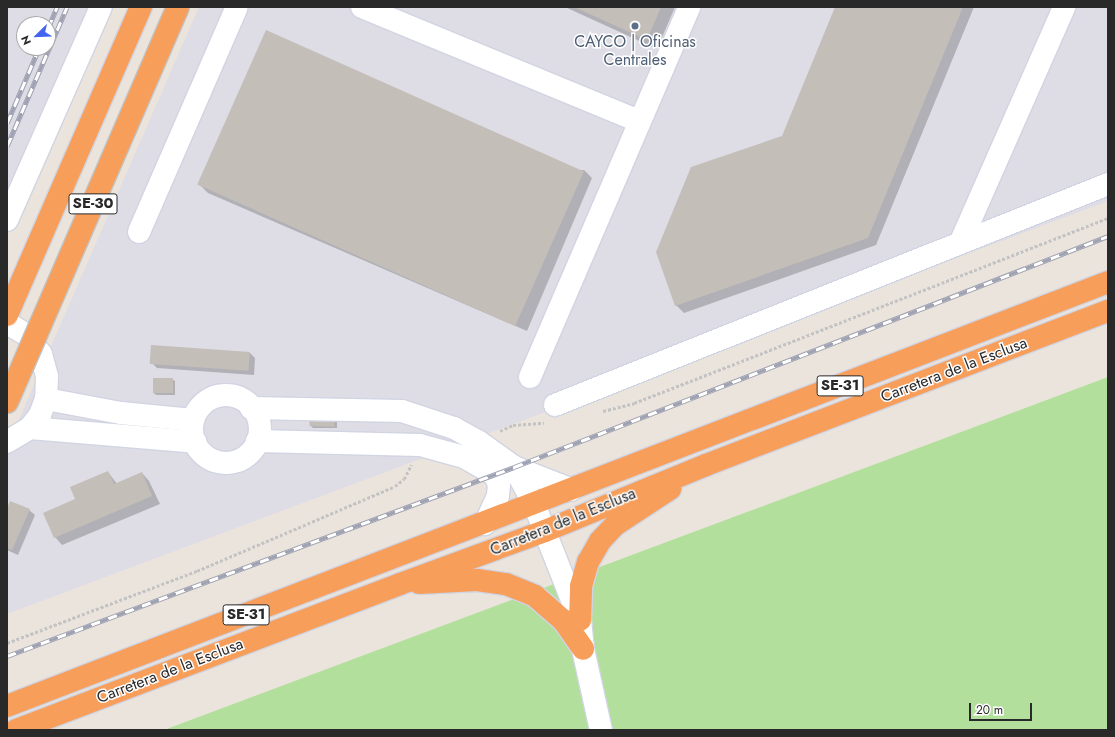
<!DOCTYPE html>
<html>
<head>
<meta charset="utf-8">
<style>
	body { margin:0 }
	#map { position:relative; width:1115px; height:737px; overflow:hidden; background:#ebe4dc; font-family:Jost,sans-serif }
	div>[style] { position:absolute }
	.industrial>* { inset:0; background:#dedce4 }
	.green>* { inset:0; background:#b2df9b }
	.shadow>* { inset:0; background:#0003 }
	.building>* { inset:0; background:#c3beb8; transform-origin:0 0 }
	.path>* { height:2.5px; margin-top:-1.25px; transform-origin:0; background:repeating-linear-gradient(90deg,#c3c3c3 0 3px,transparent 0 5px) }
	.roads { filter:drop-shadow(1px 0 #d1d4e2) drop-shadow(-1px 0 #d1d4e2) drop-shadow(0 1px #d1d4e2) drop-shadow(0 -1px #d1d4e2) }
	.minor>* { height:22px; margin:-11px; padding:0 11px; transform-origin:11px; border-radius:11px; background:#fff }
	.minor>.ring { margin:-11px; padding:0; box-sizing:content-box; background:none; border:22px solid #fff; border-radius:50% }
	.highway>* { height:22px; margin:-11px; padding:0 11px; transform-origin:11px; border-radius:11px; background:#f79e5b }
	.rail>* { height:4.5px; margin-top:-2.25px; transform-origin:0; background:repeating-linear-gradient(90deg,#fff 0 9px,#9fa2b3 0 18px); box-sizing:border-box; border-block:1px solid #9fa2b3 }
	.bridges { filter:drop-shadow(1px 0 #c3c3c3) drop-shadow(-1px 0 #c3c3c3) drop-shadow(0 1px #c3c3c3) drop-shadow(0 -1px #c3c3c3) }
	.highway-bridge>* { height:22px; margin:-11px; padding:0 11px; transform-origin:11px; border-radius:11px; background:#f79e5b }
	.dots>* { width:11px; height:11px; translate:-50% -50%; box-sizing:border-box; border:2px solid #fff; border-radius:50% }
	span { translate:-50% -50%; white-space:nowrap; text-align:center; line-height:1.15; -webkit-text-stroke:3px #fff; paint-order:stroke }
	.shield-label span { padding:1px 3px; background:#fff; border:1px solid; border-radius:3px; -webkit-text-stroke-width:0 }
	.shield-label { font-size:15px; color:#292929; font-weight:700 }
	.service-label { font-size:16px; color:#4e5e75 }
	.street-label { font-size:16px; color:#292929 }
	.frame { position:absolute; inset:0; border:8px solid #292929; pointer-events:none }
	.north { position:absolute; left:16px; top:16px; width:40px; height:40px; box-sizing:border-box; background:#fff; border:1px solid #a9a9a9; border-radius:50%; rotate:247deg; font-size:11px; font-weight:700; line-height:16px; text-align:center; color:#292929 }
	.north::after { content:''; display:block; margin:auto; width:14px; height:18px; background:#4364f1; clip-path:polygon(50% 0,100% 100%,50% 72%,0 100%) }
	.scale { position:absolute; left:969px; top:703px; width:63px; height:18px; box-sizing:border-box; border:2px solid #292929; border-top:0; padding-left:5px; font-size:12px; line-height:14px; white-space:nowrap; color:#292929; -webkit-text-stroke:3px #fff; paint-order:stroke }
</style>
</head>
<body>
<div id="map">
	<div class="industrial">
		<i style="clip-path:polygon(evenodd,7px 7px,96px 7px,7px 208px,7px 7px,24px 24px,48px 24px,48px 48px,24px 48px,24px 24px)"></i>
		<i style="clip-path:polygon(199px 7px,1108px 7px,1108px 201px,7px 614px,7px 447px)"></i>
	</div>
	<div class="green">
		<i style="clip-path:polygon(1108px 377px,1108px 730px,164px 730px)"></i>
	</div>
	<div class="shadow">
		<i style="clip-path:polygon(565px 7px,675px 7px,657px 49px)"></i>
		<i style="clip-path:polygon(836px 7px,974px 7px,876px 245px,684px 313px,676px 305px,783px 136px)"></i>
		<i style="clip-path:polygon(584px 170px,592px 178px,527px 331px,208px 193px,200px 185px)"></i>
		<i style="clip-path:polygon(250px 353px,255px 358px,254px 375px,157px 368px,152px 363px)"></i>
		<i style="clip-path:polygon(172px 379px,175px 381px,175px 395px,156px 395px,154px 393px)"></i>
		<i style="clip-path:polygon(337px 416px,337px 428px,313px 428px,311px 426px)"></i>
		<i style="clip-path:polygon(108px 472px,117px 484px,142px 473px,149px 481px,160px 504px,62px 545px,55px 537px,77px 500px)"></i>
		<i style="clip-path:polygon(29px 510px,35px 515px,18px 555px,7px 550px,7px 511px)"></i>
	</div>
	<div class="building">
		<i style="clip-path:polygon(574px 7px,661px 7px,647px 40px)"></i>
		<i style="clip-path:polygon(835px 7px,963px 7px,868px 238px,675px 306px,656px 252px,691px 167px,782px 136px)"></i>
		<i style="left:266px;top:30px;width:348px;height:169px;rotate:24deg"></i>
		<i style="left:151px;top:345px;width:99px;height:19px;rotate:4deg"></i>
		<i style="left:153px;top:378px;width:20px;height:15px"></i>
		<i style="left:310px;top:412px;width:25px;height:14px;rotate:2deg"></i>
		<i style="clip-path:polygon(108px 471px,114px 484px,142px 472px,152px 496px,54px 538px,43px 513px,75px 499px,70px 487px)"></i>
		<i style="clip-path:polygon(10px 501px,30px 509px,12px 550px,7px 548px,7px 508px)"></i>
	</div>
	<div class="path">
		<i style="left:603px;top:411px;width:32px;rotate:-14deg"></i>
		<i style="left:634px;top:403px;width:509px;rotate:-21.32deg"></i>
		<i style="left:500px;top:431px;width:14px;rotate:-25deg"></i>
		<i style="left:513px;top:425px;width:31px;rotate:-4deg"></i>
		<i style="left:7px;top:643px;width:203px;rotate:-20.8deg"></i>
		<i style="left:197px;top:571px;width:215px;rotate:-23.2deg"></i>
		<i style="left:395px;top:486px;width:11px;rotate:-38deg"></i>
		<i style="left:404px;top:479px;width:16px;rotate:-63deg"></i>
	</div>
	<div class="roads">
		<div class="minor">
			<i style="left:362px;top:7px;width:300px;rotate:22.4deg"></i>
			<i style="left:7px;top:220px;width:233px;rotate:-66.2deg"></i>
			<i style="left:139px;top:232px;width:245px;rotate:-66.5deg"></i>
			<i style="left:961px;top:241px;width:256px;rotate:-66.2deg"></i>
			<i style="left:7px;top:323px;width:23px;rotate:31deg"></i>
			<i style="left:27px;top:335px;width:24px;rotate:54deg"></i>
			<i style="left:41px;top:354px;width:23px;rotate:75deg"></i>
			<i style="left:47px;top:376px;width:23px;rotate:92deg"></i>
			<i style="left:46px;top:399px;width:17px;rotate:111deg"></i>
			<i style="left:40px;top:415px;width:16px;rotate:128deg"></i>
			<i style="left:30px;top:428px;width:27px;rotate:149deg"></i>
			<i style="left:530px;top:377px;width:403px;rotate:-66.7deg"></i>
			<i class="ring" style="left:192px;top:395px;width:46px;height:46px"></i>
			<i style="left:46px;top:399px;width:76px;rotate:10.6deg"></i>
			<i style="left:121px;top:413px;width:72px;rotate:5.6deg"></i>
			<i style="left:555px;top:405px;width:596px;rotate:-21.78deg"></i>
			<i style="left:251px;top:408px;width:151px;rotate:1.1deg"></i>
			<i style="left:402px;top:411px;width:55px;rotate:18.1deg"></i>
			<i style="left:454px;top:428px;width:29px;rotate:29deg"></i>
			<i style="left:479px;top:442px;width:43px;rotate:35.5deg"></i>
			<i style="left:514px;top:467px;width:62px;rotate:21.6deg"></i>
			<i style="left:30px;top:428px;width:166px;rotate:4.8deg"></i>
			<i style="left:257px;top:441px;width:163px;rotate:1.4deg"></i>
			<i style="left:420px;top:445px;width:46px;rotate:15.3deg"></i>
			<i style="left:464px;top:457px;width:34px;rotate:30deg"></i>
			<i style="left:494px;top:474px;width:11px;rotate:63deg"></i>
			<i style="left:499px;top:484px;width:12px;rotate:95deg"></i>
			<i style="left:498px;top:496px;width:31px;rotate:115deg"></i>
			<i style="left:514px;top:467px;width:42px;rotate:61.6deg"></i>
			<i style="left:534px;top:504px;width:125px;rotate:68.4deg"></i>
			<i style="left:580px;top:620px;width:29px;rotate:84deg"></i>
			<i style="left:583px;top:649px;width:83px;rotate:77.5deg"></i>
		</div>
		<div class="highway">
			<i style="left:7px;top:315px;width:336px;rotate:-66.5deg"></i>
			<i style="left:419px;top:583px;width:58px;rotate:-3deg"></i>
			<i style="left:477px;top:580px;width:29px;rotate:8deg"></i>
			<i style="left:506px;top:584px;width:31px;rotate:22deg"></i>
			<i style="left:535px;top:596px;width:37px;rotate:41deg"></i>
			<i style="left:563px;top:620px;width:35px;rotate:55deg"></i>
			<i style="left:580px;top:620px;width:34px;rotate:-88deg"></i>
			<i style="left:581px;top:586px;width:25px;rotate:-74deg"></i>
			<i style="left:588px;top:562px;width:24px;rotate:-60deg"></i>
			<i style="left:600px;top:541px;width:22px;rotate:-47deg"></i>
			<i style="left:615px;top:525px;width:66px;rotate:-33.2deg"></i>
			<i style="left:7px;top:706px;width:1180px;rotate:-21.06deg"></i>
			<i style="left:16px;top:730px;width:411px;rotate:-20.8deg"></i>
			<i style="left:400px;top:584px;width:154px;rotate:-20.1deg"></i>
			<i style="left:545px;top:531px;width:174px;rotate:-22.3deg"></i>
			<i style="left:706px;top:465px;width:430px;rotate:-21deg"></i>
		</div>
	</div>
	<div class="rail">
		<i style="left:48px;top:28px;width:23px;rotate:-67deg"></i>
		<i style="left:7px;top:123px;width:82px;rotate:-66.9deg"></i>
		<i style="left:7px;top:146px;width:151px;rotate:-66.7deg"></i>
		<i style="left:7px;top:656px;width:541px;rotate:-20.44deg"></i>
		<i style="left:514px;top:467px;width:637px;rotate:-21.25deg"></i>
	</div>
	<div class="bridges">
		<div class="highway-bridge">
			<i style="left:7px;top:402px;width:430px;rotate:-66.6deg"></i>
		</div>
	</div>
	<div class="dots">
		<i style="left:635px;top:26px;background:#5c6f8a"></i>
	</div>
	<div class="shield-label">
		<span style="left:93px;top:204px">SE-30</span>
		<span style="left:840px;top:386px">SE-31</span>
		<span style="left:246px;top:615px">SE-31</span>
	</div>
	<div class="service-label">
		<span style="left:635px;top:51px">CAYCO | Oficinas<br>Centrales</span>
	</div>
	<div class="street-label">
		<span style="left:954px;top:370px;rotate:-21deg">Carretera de la Esclusa</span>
		<span style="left:563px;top:522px;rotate:-22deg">Carretera de la Esclusa</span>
		<span style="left:170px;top:671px;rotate:-21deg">Carretera de la Esclusa</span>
	</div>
	<div class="frame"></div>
	<div class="north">N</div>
	<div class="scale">20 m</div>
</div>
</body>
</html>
